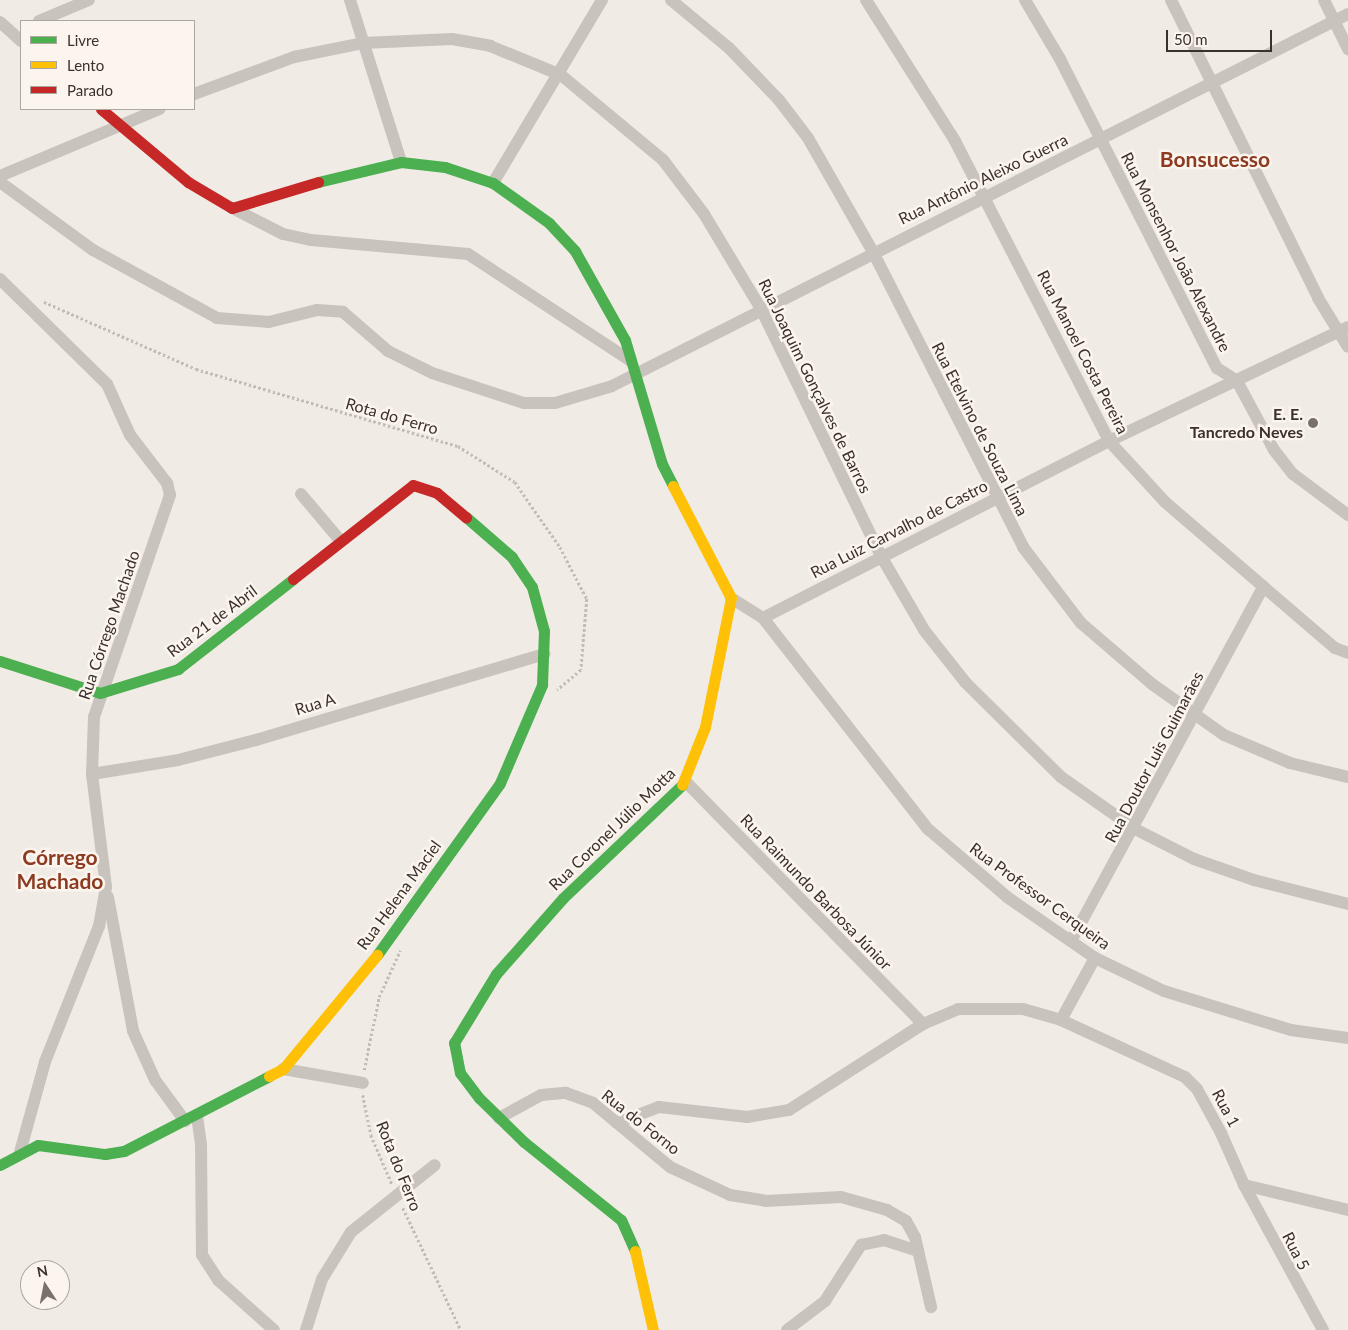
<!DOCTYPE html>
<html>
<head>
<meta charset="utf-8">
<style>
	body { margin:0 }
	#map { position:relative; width:1348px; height:1330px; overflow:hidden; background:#f0ebe5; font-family:Lato,sans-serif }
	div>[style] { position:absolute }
	.path>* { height:2.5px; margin-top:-1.25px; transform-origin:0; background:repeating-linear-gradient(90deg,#c2bbb6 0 2.5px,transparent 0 5px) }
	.street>* { height:12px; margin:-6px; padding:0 6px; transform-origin:6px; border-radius:6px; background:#c9c3be }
	.fast>* { height:11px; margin:-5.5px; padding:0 5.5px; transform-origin:5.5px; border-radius:5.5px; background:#4caf50 }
	.slow>* { height:11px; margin:-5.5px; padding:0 5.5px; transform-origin:5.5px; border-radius:5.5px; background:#ffc107 }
	.jam>* { height:11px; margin:-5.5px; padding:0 5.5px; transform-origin:5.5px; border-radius:5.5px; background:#c62828 }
	.dots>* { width:14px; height:14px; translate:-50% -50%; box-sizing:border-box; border:2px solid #fbf5ee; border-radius:50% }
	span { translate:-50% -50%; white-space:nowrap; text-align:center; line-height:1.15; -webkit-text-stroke:5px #fbf5ee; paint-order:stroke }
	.street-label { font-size:16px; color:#3b302b }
	.poi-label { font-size:16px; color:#3b302b; font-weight:700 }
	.right { translate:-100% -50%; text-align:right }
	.district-label { font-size:21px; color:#8c3b22; font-weight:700 }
	.legend { position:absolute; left:20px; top:20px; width:175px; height:90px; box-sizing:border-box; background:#fbf5ee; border:1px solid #aea6a0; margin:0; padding:6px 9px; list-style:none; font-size:15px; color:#3b302b }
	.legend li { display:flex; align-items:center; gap:10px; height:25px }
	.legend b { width:25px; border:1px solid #aea6a0 }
	.north { position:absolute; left:20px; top:1260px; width:50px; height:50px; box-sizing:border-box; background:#fbf5ee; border:1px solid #aea6a0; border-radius:50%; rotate:349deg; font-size:14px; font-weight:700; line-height:20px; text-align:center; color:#3b302b }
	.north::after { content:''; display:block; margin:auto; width:18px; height:22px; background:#7a716c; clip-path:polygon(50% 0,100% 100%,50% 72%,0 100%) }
	.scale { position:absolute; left:1166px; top:30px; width:106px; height:22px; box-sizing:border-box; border:2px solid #3b302b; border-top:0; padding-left:6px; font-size:15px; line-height:18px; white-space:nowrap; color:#3b302b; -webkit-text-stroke:4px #fbf5ee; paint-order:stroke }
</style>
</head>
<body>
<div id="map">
	<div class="path">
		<i style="left:44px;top:302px;width:166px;rotate:23.8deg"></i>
		<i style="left:196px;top:369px;width:273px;rotate:16.4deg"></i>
		<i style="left:458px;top:446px;width:67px;rotate:32.3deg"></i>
		<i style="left:515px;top:482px;width:79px;rotate:55.3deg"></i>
		<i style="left:560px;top:547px;width:59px;rotate:62.6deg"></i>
		<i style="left:587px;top:599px;width:71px;rotate:94.8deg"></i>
		<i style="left:581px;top:670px;width:31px;rotate:140deg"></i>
		<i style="left:364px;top:1070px;width:75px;rotate:-78.4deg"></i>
		<i style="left:379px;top:997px;width:51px;rotate:-65.5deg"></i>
		<i style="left:363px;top:1095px;width:41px;rotate:78.7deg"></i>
		<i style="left:371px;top:1135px;width:53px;rotate:66.8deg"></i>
		<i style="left:403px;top:1208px;width:135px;rotate:64.6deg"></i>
	</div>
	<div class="street">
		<i style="left:350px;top:0;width:170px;rotate:72.5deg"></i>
		<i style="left:671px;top:0;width:75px;rotate:39.6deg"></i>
		<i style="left:729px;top:48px;width:72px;rotate:46.1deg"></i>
		<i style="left:779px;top:100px;width:48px;rotate:52.7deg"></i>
		<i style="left:808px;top:138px;width:131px;rotate:60.3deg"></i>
		<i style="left:873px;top:252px;width:331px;rotate:63deg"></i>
		<i style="left:1023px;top:547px;width:96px;rotate:52.7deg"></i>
		<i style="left:1081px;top:623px;width:94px;rotate:40.7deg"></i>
		<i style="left:1152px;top:684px;width:88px;rotate:35.3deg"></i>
		<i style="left:1224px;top:735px;width:72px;rotate:23deg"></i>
		<i style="left:1290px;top:763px;width:60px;rotate:13.6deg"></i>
		<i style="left:866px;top:0;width:167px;rotate:57.7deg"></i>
		<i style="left:955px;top:141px;width:337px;rotate:62.8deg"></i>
		<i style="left:1109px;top:441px;width:83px;rotate:47.4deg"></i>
		<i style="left:1165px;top:502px;width:224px;rotate:40.7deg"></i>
		<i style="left:1335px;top:648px;width:14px;rotate:21deg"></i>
		<i style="left:1025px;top:0;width:69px;rotate:59.3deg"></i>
		<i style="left:1060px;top:59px;width:347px;rotate:63.1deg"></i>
		<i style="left:1217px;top:368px;width:24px;rotate:33deg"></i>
		<i style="left:1237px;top:381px;width:78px;rotate:61.8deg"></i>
		<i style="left:1274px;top:450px;width:31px;rotate:52deg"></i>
		<i style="left:1293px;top:474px;width:69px;rotate:36.7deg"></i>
		<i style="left:1171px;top:0;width:332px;rotate:63.7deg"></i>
		<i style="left:1318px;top:298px;width:57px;rotate:58.5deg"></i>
		<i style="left:1324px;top:0;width:55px;rotate:63.9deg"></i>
		<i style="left:39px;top:21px;width:54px;rotate:-22.8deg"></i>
		<i style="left:0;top:22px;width:28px;rotate:42deg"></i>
		<i style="left:194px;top:94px;width:107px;rotate:-20.3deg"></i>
		<i style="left:294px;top:57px;width:70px;rotate:-11.5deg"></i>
		<i style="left:363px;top:43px;width:89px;rotate:-2.6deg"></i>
		<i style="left:452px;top:39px;width:39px;rotate:10deg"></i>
		<i style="left:490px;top:46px;width:77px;rotate:22.2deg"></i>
		<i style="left:561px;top:75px;width:133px;rotate:39.8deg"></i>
		<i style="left:663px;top:160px;width:68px;rotate:52.8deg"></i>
		<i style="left:704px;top:214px;width:111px;rotate:59deg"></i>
		<i style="left:761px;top:309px;width:275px;rotate:64.1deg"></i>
		<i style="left:881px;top:556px;width:86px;rotate:59.8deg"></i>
		<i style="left:924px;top:630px;width:66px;rotate:51.7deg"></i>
		<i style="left:965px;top:682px;width:135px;rotate:44.7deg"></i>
		<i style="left:1061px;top:777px;width:90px;rotate:35.1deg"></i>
		<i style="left:1135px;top:829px;width:66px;rotate:27deg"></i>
		<i style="left:1194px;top:859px;width:64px;rotate:19.3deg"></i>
		<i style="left:1254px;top:880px;width:97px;rotate:14.3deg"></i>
		<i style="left:0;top:176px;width:173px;rotate:-22.8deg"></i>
		<i style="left:0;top:182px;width:115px;rotate:36.2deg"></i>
		<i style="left:93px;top:250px;width:141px;rotate:28.7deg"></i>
		<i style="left:217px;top:318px;width:52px;rotate:4.4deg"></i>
		<i style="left:269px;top:322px;width:49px;rotate:-14deg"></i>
		<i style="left:317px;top:310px;width:26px;rotate:4deg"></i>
		<i style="left:343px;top:312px;width:60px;rotate:40.9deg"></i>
		<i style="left:388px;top:351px;width:49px;rotate:26.6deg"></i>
		<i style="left:432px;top:373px;width:97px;rotate:18.1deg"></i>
		<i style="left:524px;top:403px;width:31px"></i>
		<i style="left:555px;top:403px;width:59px;rotate:-16.6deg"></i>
		<i style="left:612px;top:386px;width:825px;rotate:-26.81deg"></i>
		<i style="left:493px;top:183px;width:213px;rotate:-59.2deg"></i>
		<i style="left:232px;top:208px;width:57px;rotate:27deg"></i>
		<i style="left:283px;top:234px;width:29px;rotate:12deg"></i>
		<i style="left:311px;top:240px;width:158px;rotate:5.1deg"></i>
		<i style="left:468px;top:254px;width:195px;rotate:33.3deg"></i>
		<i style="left:0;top:279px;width:150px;rotate:44.5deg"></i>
		<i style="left:107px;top:384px;width:56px;rotate:65.7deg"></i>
		<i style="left:130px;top:435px;width:61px;rotate:52.4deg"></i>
		<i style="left:167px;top:483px;width:12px;rotate:76deg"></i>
		<i style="left:170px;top:495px;width:235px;rotate:108.9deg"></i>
		<i style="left:94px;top:717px;width:57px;rotate:92deg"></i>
		<i style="left:92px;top:774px;width:114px;rotate:82.9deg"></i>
		<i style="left:106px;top:887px;width:40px;rotate:100deg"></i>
		<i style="left:99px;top:926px;width:146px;rotate:111.7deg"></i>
		<i style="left:45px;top:1062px;width:93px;rotate:105.5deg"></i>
		<i style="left:301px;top:494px;width:59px;rotate:49.8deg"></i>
		<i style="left:731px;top:598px;width:38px;rotate:32deg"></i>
		<i style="left:763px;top:618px;width:268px;rotate:52deg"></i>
		<i style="left:928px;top:829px;width:104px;rotate:40.7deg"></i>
		<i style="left:1007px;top:897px;width:107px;rotate:34.7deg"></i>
		<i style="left:1095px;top:958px;width:76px;rotate:25.6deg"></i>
		<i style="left:1164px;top:991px;width:133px;rotate:17.1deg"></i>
		<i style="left:1291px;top:1030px;width:58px;rotate:8deg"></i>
		<i style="left:763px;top:618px;width:389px;rotate:-27.1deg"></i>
		<i style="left:1109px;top:441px;width:265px;rotate:-25.5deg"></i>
		<i style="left:92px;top:774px;width:87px;rotate:-9.2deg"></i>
		<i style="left:178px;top:760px;width:81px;rotate:-14.4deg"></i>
		<i style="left:256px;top:740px;width:301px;rotate:-16.6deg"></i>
		<i style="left:686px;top:782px;width:339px;rotate:45.6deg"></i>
		<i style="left:108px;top:897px;width:136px;rotate:79.4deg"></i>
		<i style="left:133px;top:1031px;width:54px;rotate:65.8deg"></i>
		<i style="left:155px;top:1080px;width:51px;rotate:53.8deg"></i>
		<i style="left:1071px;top:941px;width:403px;rotate:-61.5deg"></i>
		<i style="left:1061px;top:1020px;width:136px;rotate:24.7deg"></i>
		<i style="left:1185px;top:1077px;width:17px;rotate:45deg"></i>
		<i style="left:1197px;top:1089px;width:50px;rotate:61.4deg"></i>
		<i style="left:1221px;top:1133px;width:57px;rotate:66.1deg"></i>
		<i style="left:1244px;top:1185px;width:107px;rotate:13.5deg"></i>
		<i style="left:283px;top:1069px;width:81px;rotate:9.9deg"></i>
		<i style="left:197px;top:1116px;width:28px;rotate:82deg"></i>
		<i style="left:201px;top:1144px;width:111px;rotate:89.5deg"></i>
		<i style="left:202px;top:1255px;width:30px;rotate:57deg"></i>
		<i style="left:218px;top:1280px;width:75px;rotate:41.8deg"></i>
		<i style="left:499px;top:1118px;width:48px;rotate:-28.7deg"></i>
		<i style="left:541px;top:1095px;width:25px;rotate:-5deg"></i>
		<i style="left:566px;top:1093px;width:29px;rotate:20deg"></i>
		<i style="left:593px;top:1103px;width:100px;rotate:39.7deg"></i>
		<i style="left:670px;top:1167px;width:66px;rotate:25deg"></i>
		<i style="left:730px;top:1195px;width:36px;rotate:9deg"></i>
		<i style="left:766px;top:1201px;width:75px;rotate:-3.1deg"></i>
		<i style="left:841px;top:1197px;width:48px;rotate:15.8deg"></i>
		<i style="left:887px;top:1210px;width:22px;rotate:30deg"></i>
		<i style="left:906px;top:1221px;width:18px;rotate:61deg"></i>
		<i style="left:915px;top:1237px;width:72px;rotate:77.1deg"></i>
		<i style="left:617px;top:1123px;width:45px;rotate:-20.9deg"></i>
		<i style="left:659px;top:1107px;width:89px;rotate:6.5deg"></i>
		<i style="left:747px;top:1117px;width:43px;rotate:-9.5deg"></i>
		<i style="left:789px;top:1110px;width:159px;rotate:-32.7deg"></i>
		<i style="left:923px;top:1024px;width:38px;rotate:-23deg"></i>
		<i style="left:958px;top:1009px;width:65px"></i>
		<i style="left:1023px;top:1009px;width:40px;rotate:16deg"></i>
		<i style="left:1061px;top:1020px;width:71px;rotate:-61.3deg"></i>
		<i style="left:1244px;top:1185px;width:165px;rotate:61.4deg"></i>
		<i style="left:306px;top:1330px;width:53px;rotate:-72.6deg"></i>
		<i style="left:322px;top:1279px;width:55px;rotate:-58.3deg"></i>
		<i style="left:351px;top:1232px;width:107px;rotate:-38.6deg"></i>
		<i style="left:787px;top:1330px;width:48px;rotate:-37.3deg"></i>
		<i style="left:825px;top:1301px;width:67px;rotate:-57.3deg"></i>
		<i style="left:861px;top:1245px;width:24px;rotate:-12deg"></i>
		<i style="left:884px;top:1240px;width:36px;rotate:18deg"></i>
	</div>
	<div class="fast">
		<i style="left:318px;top:182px;width:85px;rotate:-13.5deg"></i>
		<i style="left:401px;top:162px;width:44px;rotate:6.5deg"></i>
		<i style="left:445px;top:167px;width:51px;rotate:18.4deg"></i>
		<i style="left:493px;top:183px;width:69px;rotate:35.5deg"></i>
		<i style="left:549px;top:223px;width:38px;rotate:47deg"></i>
		<i style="left:575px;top:251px;width:102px;rotate:60.7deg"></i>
		<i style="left:625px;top:340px;width:129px;rotate:73.4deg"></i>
		<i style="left:662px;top:464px;width:25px;rotate:63deg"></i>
		<i style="left:0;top:661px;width:105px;rotate:17.7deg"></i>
		<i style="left:100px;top:693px;width:82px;rotate:-17.1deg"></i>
		<i style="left:178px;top:669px;width:146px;rotate:-38deg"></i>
		<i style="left:377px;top:955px;width:211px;rotate:-54.4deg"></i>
		<i style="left:500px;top:783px;width:107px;rotate:-66.8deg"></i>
		<i style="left:542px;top:685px;width:54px;rotate:-87.9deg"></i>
		<i style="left:544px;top:631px;width:46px;rotate:-105.3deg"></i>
		<i style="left:532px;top:587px;width:36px;rotate:-124deg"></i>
		<i style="left:512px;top:557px;width:61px;rotate:-139deg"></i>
		<i style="left:0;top:1165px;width:43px;rotate:-27.8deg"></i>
		<i style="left:38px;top:1145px;width:68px;rotate:7.7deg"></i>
		<i style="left:105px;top:1154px;width:19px;rotate:-9deg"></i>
		<i style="left:124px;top:1151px;width:163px;rotate:-27.3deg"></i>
		<i style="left:635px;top:1251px;width:34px;rotate:-114deg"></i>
		<i style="left:621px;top:1220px;width:124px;rotate:-141.2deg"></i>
		<i style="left:524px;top:1142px;width:63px;rotate:-135.6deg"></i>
		<i style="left:479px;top:1098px;width:31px;rotate:-127deg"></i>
		<i style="left:460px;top:1073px;width:31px;rotate:-101deg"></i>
		<i style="left:454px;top:1043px;width:81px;rotate:-58.7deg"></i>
		<i style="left:496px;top:974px;width:101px;rotate:-48.6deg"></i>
		<i style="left:563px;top:898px;width:164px;rotate:-43.5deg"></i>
	</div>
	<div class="slow">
		<i style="left:673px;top:486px;width:126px;rotate:62.6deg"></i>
		<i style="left:731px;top:598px;width:132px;rotate:101.4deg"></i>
		<i style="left:705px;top:727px;width:62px;rotate:111.6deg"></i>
		<i style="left:269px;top:1076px;width:16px;rotate:-27deg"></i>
		<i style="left:283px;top:1069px;width:148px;rotate:-50.5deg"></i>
		<i style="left:635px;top:1251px;width:81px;rotate:77.2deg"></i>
	</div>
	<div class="jam">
		<i style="left:101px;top:109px;width:114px;rotate:40deg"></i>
		<i style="left:188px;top:182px;width:51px;rotate:30.6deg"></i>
		<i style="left:232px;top:208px;width:90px;rotate:-16.8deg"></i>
		<i style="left:293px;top:579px;width:152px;rotate:-38.1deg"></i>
		<i style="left:413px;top:485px;width:25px;rotate:18deg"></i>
		<i style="left:437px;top:493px;width:38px;rotate:40deg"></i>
	</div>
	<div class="dots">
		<i style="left:1313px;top:423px;background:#7a716c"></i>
	</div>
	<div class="street-label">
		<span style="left:983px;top:179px;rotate:-26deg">Rua Antônio Aleixo Guerra</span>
		<span style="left:1176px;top:252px;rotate:63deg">Rua Monsenhor João Alexandre</span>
		<span style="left:1083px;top:352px;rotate:63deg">Rua Manoel Costa Pereira</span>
		<span style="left:815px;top:386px;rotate:64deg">Rua Joaquim Gonçalves de Barros</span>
		<span style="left:392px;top:416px;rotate:16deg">Rota do Ferro</span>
		<span style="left:980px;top:429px;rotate:63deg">Rua Etelvino de Souza Lima</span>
		<span style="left:899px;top:529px;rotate:-27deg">Rua Luiz Carvalho de Castro</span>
		<span style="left:212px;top:621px;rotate:-37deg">Rua 21 de Abril</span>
		<span style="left:109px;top:625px;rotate:-71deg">Rua Córrego Machado</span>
		<span style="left:315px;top:704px;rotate:-17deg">Rua A</span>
		<span style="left:1154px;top:757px;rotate:-62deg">Rua Doutor Luis Guimarães</span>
		<span style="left:612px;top:829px;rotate:-44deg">Rua Coronel Júlio Motta</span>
		<span style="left:816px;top:892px;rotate:46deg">Rua Raimundo Barbosa Júnior</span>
		<span style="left:399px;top:895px;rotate:-54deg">Rua Helena Maciel</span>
		<span style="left:1040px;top:896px;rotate:36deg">Rua Professor Cerqueira</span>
		<span style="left:1226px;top:1108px;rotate:62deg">Rua 1</span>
		<span style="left:641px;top:1122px;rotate:38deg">Rua do Forno</span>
		<span style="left:399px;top:1166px;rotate:68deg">Rota do Ferro</span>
		<span style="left:1296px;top:1251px;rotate:63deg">Rua 5</span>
	</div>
	<div class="poi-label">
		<span class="right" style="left:1303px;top:423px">E. E.<br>Tancredo Neves</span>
	</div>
	<div class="district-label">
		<span style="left:1215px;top:159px">Bonsucesso</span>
		<span style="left:60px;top:869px">Córrego<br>Machado</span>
	</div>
	<ul class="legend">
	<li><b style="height:6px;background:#4caf50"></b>Livre</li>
	<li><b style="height:6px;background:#ffc107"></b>Lento</li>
	<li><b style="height:6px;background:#c62828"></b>Parado</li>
	</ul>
	<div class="north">N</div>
	<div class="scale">50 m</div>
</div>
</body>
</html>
